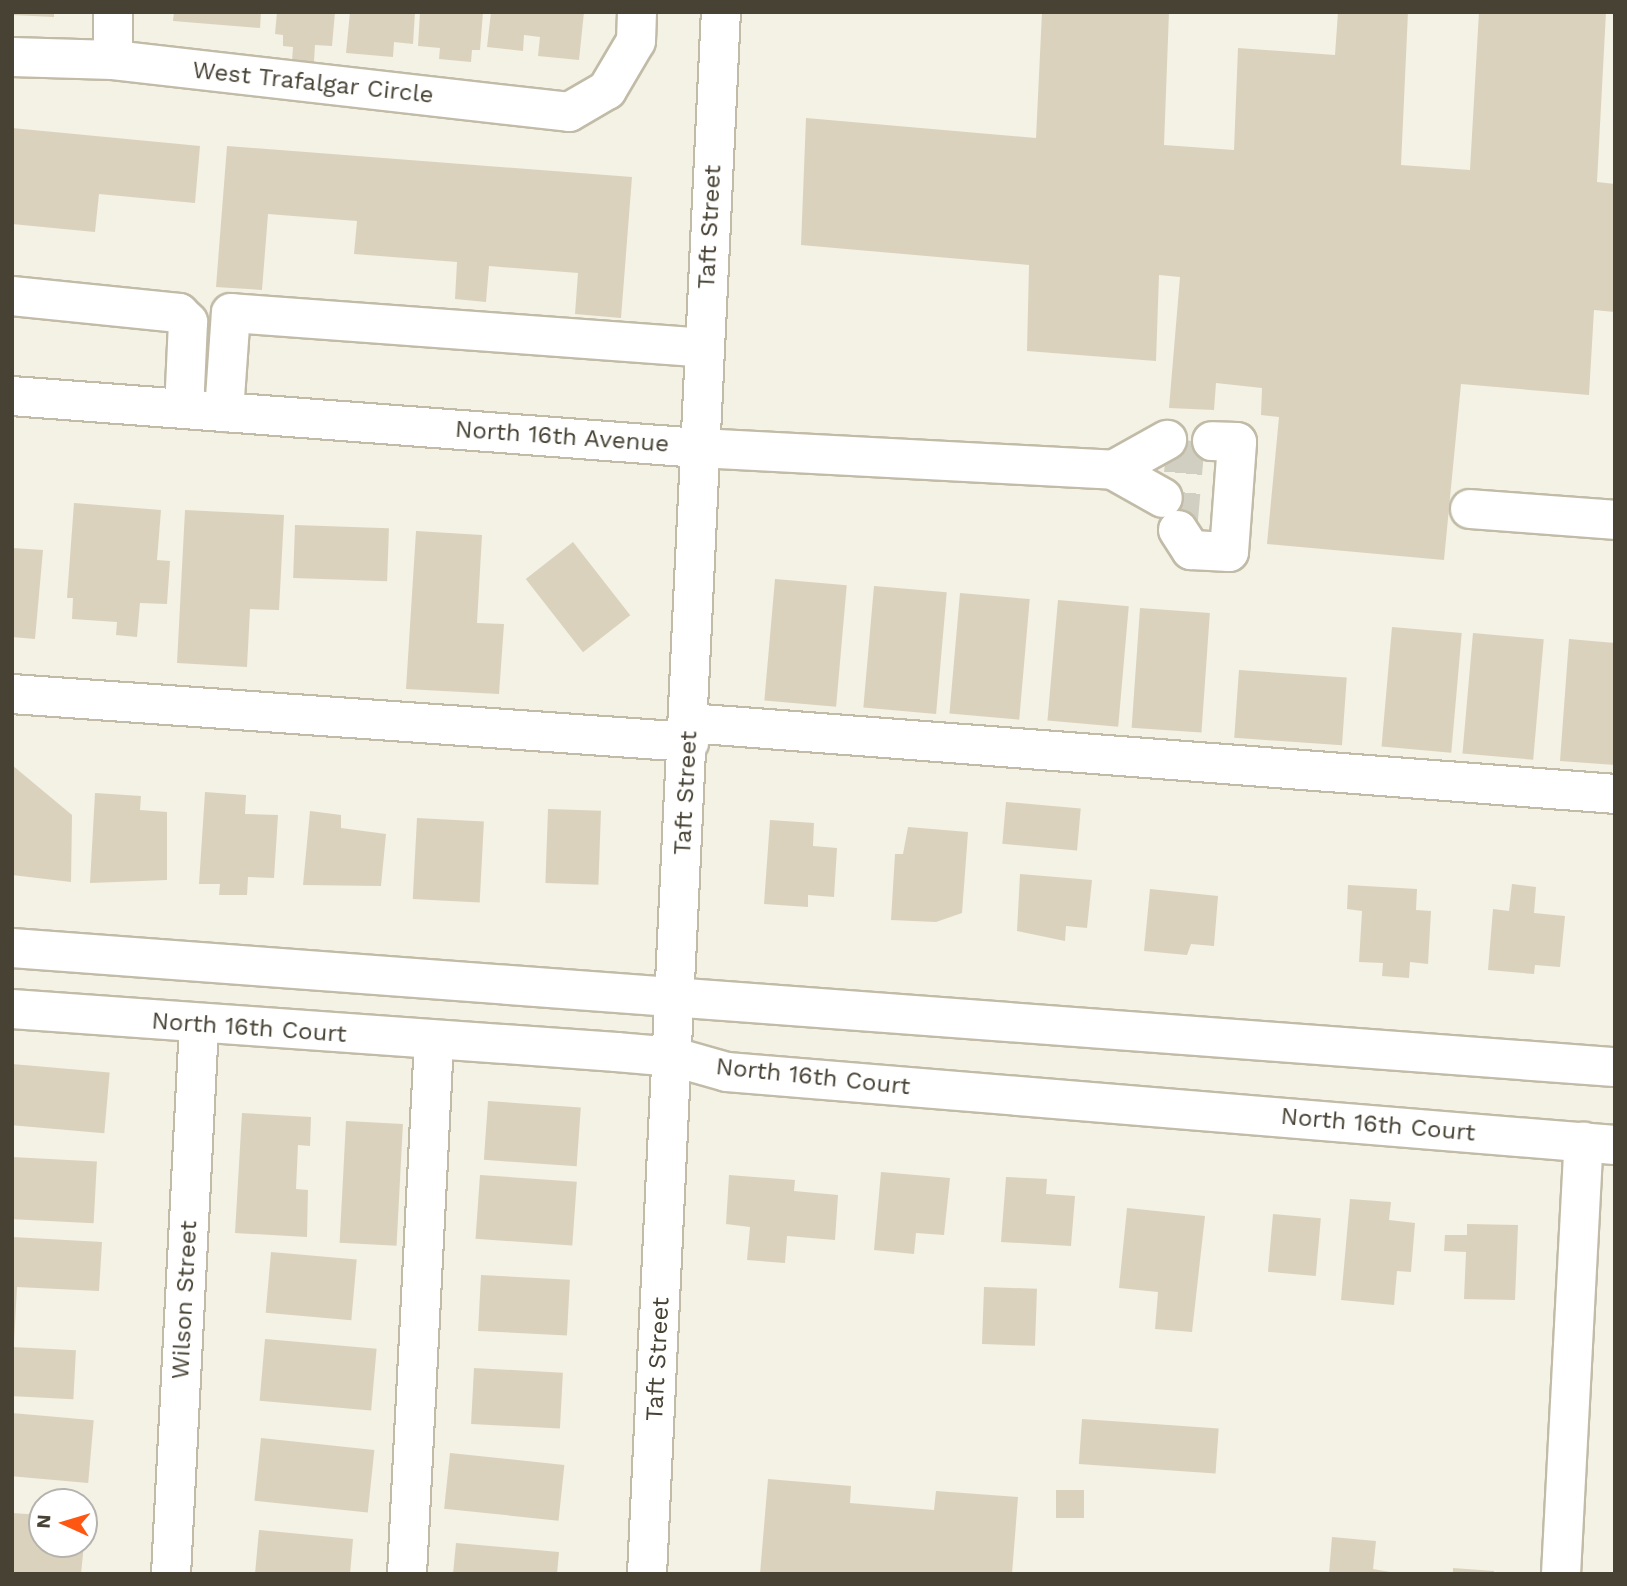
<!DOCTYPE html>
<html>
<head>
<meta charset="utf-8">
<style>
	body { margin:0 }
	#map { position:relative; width:1627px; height:1586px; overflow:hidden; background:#f4f2e5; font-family:"Work Sans",sans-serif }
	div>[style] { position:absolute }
	.building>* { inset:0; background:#dad2bc; transform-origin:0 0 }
	.minor-tunnel>* { height:38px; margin-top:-19px; transform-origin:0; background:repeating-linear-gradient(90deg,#d1cfc2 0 38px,transparent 0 57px) }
	.roads { filter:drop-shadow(2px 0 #c1bba7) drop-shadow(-2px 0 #c1bba7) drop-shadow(0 2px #c1bba7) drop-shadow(0 -2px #c1bba7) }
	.minor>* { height:38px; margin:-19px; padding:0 19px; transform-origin:19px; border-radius:19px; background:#fff }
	span { translate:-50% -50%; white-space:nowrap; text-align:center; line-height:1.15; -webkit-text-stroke:5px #fff; paint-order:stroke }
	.street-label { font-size:24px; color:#474234 }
	.frame { position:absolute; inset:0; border:14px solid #474234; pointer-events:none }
	.north { position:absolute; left:28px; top:1488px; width:70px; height:70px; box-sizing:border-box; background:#fff; border:2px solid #b5b3ae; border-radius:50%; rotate:274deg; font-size:19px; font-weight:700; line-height:28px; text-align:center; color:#474234 }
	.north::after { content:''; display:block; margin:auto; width:24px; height:32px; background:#ff5611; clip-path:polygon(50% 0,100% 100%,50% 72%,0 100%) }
</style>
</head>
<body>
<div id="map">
	<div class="building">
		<i style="clip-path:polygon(12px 12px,54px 12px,54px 17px,12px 15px)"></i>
		<i style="clip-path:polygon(174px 12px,261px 12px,260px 28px,173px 21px)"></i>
		<i style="clip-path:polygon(277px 12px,335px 12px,332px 46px,315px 45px,313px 77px,291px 75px,293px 47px,283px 46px,283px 35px,275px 34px)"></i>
		<i style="clip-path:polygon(350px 12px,415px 12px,413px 44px,394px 42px,393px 57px,346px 53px)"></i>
		<i style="clip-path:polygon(420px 12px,483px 12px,480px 50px,472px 50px,471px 62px,439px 59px,440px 48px,418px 46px)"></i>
		<i style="clip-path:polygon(491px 12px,584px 12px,579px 60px,538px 56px,540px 37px,524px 35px,523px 51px,487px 47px)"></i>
		<i style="clip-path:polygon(1042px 12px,1169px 12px,1164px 145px,1234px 150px,1238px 48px,1335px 55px,1338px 12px,1408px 12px,1401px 165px,1470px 170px,1479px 12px,1606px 12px,1597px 182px,1615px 184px,1615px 312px,1594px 310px,1589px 395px,1461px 384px,1444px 560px,1267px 544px,1279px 417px,1261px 415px,1262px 388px,1216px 383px,1214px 410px,1169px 408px,1180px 277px,1159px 275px,1156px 361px,1027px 351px,1029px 265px,801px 245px,806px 118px,1036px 138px)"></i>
		<i style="clip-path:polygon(12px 128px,200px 146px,195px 203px,99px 194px,95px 232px,12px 224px)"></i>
		<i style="clip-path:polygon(227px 146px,632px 177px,621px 318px,575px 314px,578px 273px,489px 266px,486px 302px,455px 299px,457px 262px,354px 254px,357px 221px,268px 214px,262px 290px,216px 287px)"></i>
		<i style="clip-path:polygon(74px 503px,161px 510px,157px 560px,170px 561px,167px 604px,140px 603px,137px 637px,116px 635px,117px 622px,72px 619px,73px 598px,67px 598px)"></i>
		<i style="clip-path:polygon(185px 510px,284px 515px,279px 610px,250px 609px,247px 667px,177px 663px)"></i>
		<i style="left:295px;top:525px;width:94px;height:53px;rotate:2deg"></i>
		<i style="clip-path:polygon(416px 531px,482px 535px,477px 623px,504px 624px,499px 694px,406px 689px)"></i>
		<i style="left:573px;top:542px;width:93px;height:60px;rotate:52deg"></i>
		<i style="clip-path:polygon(12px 548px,43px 550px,35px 639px,12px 637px)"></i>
		<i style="left:775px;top:579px;width:72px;height:122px;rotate:5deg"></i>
		<i style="left:874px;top:586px;width:73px;height:122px;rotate:5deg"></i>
		<i style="left:960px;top:593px;width:70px;height:121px;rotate:5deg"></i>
		<i style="left:1058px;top:600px;width:71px;height:121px;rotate:5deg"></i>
		<i style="left:1140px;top:608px;width:70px;height:120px;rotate:4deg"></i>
		<i style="left:1392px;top:627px;width:70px;height:120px;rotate:5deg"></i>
		<i style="left:1473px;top:633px;width:71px;height:121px;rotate:5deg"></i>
		<i style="clip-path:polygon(1569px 639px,1615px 643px,1615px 765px,1560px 761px)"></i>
		<i style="left:1239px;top:670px;width:108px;height:68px;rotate:4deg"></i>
		<i style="clip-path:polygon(12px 765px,72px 815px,71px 882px,12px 875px)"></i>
		<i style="clip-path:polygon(205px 792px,246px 795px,245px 814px,278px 815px,274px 878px,248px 877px,247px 895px,219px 895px,220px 884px,199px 884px)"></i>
		<i style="clip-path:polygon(95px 793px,141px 796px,140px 810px,167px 812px,167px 880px,90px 883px)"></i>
		<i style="left:1006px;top:802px;width:75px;height:42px;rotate:5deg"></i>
		<i style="left:548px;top:809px;width:53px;height:74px;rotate:2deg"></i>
		<i style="clip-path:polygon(310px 811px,341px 815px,341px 828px,386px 834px,381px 886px,303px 885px)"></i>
		<i style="left:417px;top:818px;width:67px;height:81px;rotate:3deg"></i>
		<i style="clip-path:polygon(770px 820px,814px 823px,813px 846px,837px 848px,834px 897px,808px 895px,808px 907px,764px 904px)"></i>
		<i style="clip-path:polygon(908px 827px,968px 832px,962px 913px,936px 922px,891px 920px,895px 854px,903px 854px)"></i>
		<i style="clip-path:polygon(1020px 874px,1092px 880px,1087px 928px,1066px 926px,1065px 941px,1017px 931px)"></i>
		<i style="clip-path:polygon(1512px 884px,1536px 887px,1534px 913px,1565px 916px,1560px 967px,1535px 965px,1534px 974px,1488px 970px,1493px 909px,1509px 911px)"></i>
		<i style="clip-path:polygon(1348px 885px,1417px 889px,1416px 910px,1431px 911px,1428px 964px,1410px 962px,1409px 978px,1382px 976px,1383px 963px,1359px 962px,1362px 911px,1347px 909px)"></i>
		<i style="clip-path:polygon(1150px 889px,1218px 896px,1214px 946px,1191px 944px,1187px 955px,1144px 951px)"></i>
		<i style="left:12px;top:1064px;width:98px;height:61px;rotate:5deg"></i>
		<i style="left:488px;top:1101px;width:93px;height:59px;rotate:4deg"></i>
		<i style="clip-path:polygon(242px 1113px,311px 1117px,310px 1146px,298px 1145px,296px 1189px,308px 1190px,307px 1237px,235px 1233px)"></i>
		<i style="left:346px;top:1121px;width:57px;height:122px;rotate:3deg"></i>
		<i style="left:12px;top:1157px;width:85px;height:62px;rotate:3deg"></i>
		<i style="clip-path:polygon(881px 1172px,950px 1178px,944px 1235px,916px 1233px,914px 1254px,874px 1250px)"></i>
		<i style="left:480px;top:1175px;width:97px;height:64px;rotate:4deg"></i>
		<i style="clip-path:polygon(729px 1175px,795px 1180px,794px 1191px,838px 1195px,835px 1240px,787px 1236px,785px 1263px,747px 1260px,750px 1227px,726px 1224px)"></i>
		<i style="clip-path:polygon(1006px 1177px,1047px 1179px,1046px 1194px,1075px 1196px,1071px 1246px,1001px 1242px)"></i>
		<i style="clip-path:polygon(1350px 1199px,1391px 1202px,1389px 1220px,1415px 1223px,1411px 1272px,1397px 1271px,1394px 1305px,1341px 1300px)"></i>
		<i style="clip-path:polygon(1127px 1208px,1205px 1216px,1192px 1332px,1155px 1329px,1158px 1292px,1119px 1288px)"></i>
		<i style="left:1273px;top:1214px;width:48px;height:58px;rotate:5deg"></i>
		<i style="clip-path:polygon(1467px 1224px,1518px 1225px,1515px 1300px,1464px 1299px,1466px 1252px,1444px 1251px,1445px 1235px,1467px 1235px)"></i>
		<i style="clip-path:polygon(12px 1237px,102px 1242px,99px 1291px,17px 1287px,14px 1342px)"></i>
		<i style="left:271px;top:1252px;width:86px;height:61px;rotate:5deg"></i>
		<i style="left:481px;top:1275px;width:89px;height:56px;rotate:3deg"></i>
		<i style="left:984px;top:1287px;width:53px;height:57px;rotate:2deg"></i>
		<i style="left:265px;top:1339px;width:112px;height:62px;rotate:5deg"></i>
		<i style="left:12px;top:1347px;width:64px;height:49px;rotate:3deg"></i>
		<i style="left:474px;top:1368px;width:89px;height:56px;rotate:3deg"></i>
		<i style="left:12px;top:1413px;width:82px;height:63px;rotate:5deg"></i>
		<i style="left:1082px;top:1419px;width:137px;height:45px;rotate:4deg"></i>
		<i style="left:261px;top:1438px;width:114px;height:63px;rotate:6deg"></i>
		<i style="left:450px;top:1453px;width:115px;height:56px;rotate:6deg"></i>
		<i style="clip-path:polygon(768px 1479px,851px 1486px,850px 1503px,934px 1510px,936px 1491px,1018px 1497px,1012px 1574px,760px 1574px)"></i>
		<i style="left:1056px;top:1490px;width:28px;height:28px"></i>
		<i style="clip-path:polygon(12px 1513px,42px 1515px,42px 1544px,84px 1544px,81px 1574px,12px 1574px)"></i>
		<i style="clip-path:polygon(259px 1530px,353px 1539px,350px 1574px,255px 1574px)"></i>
		<i style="clip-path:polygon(1332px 1537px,1376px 1541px,1373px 1569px,1401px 1574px,1329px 1574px)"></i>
		<i style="clip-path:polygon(456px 1543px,559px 1552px,557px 1574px,453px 1574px)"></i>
		<i style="clip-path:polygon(1453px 1568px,1494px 1571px,1494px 1574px,1453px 1574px)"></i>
	</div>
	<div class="minor-tunnel">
		<i style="left:1178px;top:530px;width:90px;rotate:-84.9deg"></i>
	</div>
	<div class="roads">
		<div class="minor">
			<i style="left:12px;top:57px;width:101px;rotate:1.7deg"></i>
			<i style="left:113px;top:60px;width:459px;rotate:6.5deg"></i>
			<i style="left:569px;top:112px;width:44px;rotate:-30.1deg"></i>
			<i style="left:607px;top:90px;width:57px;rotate:-59.4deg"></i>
			<i style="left:636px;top:41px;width:29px;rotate:-88deg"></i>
			<i style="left:113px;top:60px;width:48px;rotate:-90deg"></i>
			<i style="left:12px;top:296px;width:168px;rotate:5.8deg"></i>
			<i style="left:179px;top:313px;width:13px;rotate:45deg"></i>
			<i style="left:188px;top:322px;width:87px;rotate:92.6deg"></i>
			<i style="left:12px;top:396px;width:689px;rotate:4.33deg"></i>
			<i style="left:699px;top:448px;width:415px;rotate:3deg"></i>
			<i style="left:1113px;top:470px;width:57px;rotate:29.2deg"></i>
			<i style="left:224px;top:412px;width:99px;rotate:-86deg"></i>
			<i style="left:231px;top:313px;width:474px;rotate:4.2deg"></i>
			<i style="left:1113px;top:470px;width:62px;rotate:-29.1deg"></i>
			<i style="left:1470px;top:509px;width:145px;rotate:4.3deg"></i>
			<i style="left:1178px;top:530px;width:24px;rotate:57deg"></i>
			<i style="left:1191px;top:550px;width:38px;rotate:3deg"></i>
			<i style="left:1229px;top:552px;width:110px;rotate:-85.8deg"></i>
			<i style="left:1237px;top:442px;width:25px;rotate:-178deg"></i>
			<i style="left:12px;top:694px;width:679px;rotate:4.06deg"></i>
			<i style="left:689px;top:723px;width:929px;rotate:4.38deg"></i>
			<i style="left:12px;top:948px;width:1607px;rotate:4.25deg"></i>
			<i style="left:12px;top:1009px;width:606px;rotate:4.07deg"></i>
			<i style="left:616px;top:1052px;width:58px;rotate:4.9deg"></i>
			<i style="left:674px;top:1057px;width:55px;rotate:15.8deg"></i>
			<i style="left:727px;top:1072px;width:891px;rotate:4.7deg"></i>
			<i style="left:171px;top:1574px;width:550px;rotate:-87.08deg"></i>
			<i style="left:407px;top:1574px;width:534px;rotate:-87.1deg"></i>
			<i style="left:647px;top:1574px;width:1564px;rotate:-87.29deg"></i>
			<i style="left:1561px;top:1574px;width:433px;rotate:-87deg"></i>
		</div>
	</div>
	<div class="street-label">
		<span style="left:313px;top:83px;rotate:6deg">West Trafalgar Circle</span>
		<span style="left:710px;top:227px;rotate:-87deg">Taft Street</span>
		<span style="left:562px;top:437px;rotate:4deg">North 16th Avenue</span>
		<span style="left:686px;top:793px;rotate:-87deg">Taft Street</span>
		<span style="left:249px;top:1028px;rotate:4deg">North 16th Court</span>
		<span style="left:813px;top:1077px;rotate:6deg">North 16th Court</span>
		<span style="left:1378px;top:1125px;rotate:5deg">North 16th Court</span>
		<span style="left:185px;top:1300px;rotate:-87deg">Wilson Street</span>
		<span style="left:658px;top:1359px;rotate:-87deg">Taft Street</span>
	</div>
	<div class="frame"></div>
	<div class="north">N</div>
</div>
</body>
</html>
